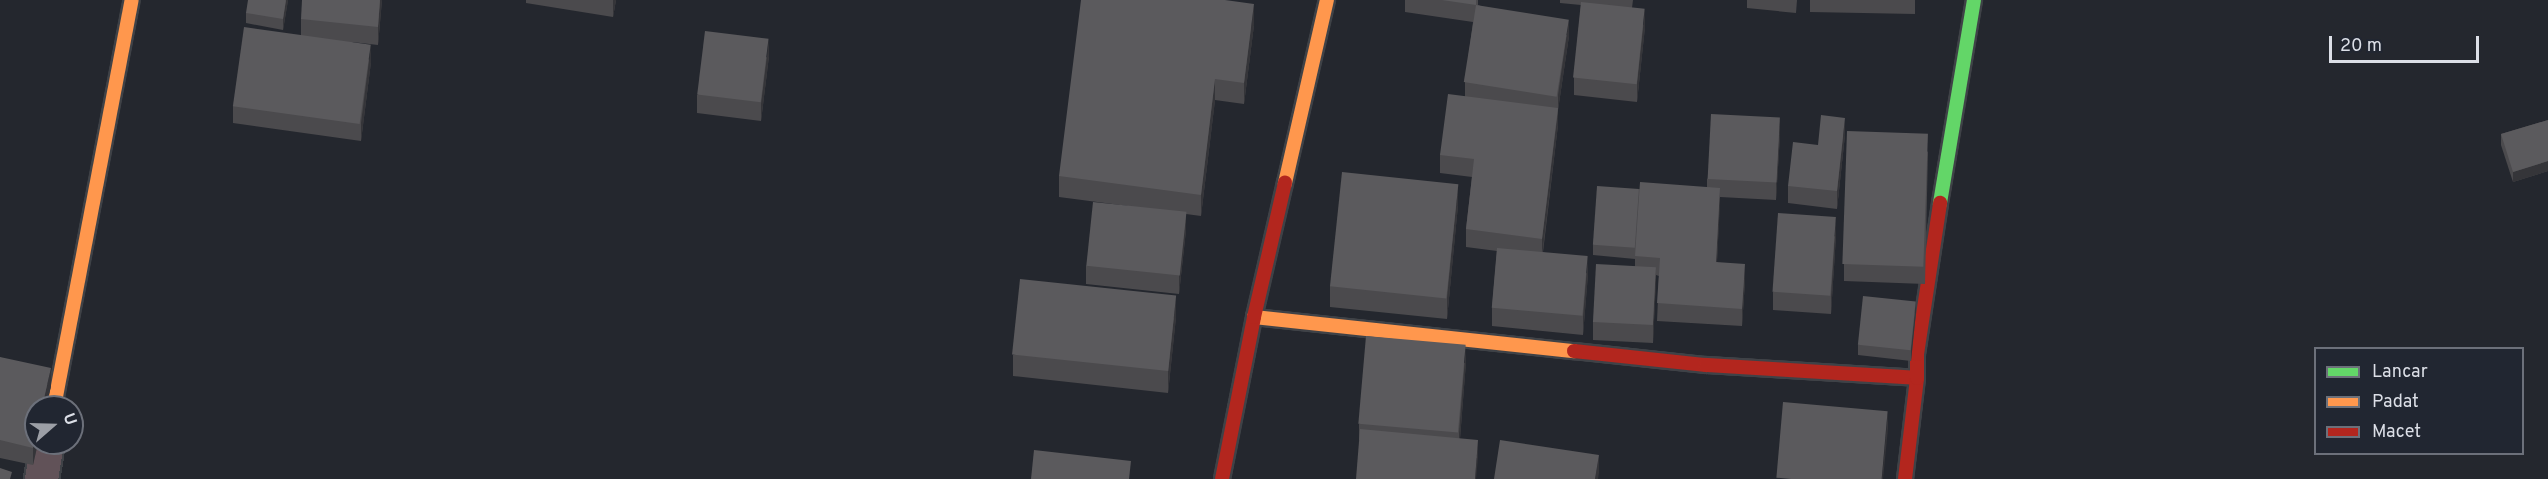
<!DOCTYPE html>
<html>
<head>
<meta charset="utf-8">
<style>
	body { margin:0 }
	#map { position:relative; width:2548px; height:479px; overflow:hidden; background:#24272e; font-family:Overpass,sans-serif }
	div>[style] { position:absolute }
	.roads { filter:drop-shadow(2px 0 #3f4247) drop-shadow(-2px 0 #3f4247) drop-shadow(0 2px #3f4247) drop-shadow(0 -2px #3f4247) }
	.street>* { height:33px; margin:-16.5px; padding:0 16.5px; transform-origin:16.5px; border-radius:16.5px; background:#615258 }
	.fast>* { height:14px; margin:-7px; padding:0 7px; transform-origin:7px; border-radius:7px; background:#63d668 }
	.slow>* { height:14px; margin:-7px; padding:0 7px; transform-origin:7px; border-radius:7px; background:#ff974d }
	.jam>* { height:14px; margin:-7px; padding:0 7px; transform-origin:7px; border-radius:7px; background:#b3261e }
	.wall>* { inset:0; background:#4b4a4d }
	.shaded-wall>* { inset:0; background:#353539 }
	.building>* { inset:0; background:#5b5a5d; transform-origin:0 0 }
	span { translate:-50% -50%; white-space:nowrap; text-align:center; line-height:1.15; -webkit-text-stroke:5px #212631; paint-order:stroke }
	.legend { position:absolute; left:2314px; top:347px; width:210px; height:108px; box-sizing:border-box; background:#212631; border:2px solid #6c707a; margin:0; padding:8px 10px; list-style:none; font-size:18px; color:#dcdfe7 }
	.legend li { display:flex; align-items:center; gap:12px; height:30px }
	.legend b { width:30px; border:2px solid #6c707a }
	.north { position:absolute; left:24px; top:395px; width:60px; height:60px; box-sizing:border-box; background:#212631; border:2px solid #6c707a; border-radius:50%; rotate:70deg; font-size:16px; font-weight:700; line-height:24px; text-align:center; color:#dcdfe7 }
	.north::after { content:''; display:block; margin:auto; width:21px; height:27px; background:#9c9fa6; clip-path:polygon(50% 0,100% 100%,50% 72%,0 100%) }
	.scale { position:absolute; left:2329px; top:36px; width:150px; height:27px; box-sizing:border-box; border:3px solid #dcdfe7; border-top:0; padding-left:8px; font-size:18px; line-height:21px; white-space:nowrap; color:#dcdfe7; -webkit-text-stroke:4px #212631; paint-order:stroke }
</style>
</head>
<body>
<div id="map">
	<div class="roads">
		<div class="street">
			<i style="left:41px;top:479px;width:36px;rotate:-81deg"></i>
		</div>
		<div class="fast">
			<i style="left:1940px;top:203px;width:206px;rotate:-80.5deg"></i>
		</div>
		<div class="slow">
			<i style="left:1285px;top:183px;width:188px;rotate:-77.1deg"></i>
			<i style="left:1254px;top:317px;width:322px;rotate:6.1deg"></i>
			<i style="left:54px;top:407px;width:414px;rotate:-79.2deg"></i>
		</div>
		<div class="jam">
			<i style="left:1574px;top:351px;width:133px;rotate:6.1deg"></i>
			<i style="left:1706px;top:365px;width:211px;rotate:3.5deg"></i>
			<i style="left:1222px;top:479px;width:165px;rotate:-78.8deg"></i>
			<i style="left:1254px;top:317px;width:138px;rotate:-77deg"></i>
			<i style="left:1905px;top:479px;width:102px;rotate:-83.2deg"></i>
			<i style="left:1917px;top:378px;width:24px;rotate:-90deg"></i>
			<i style="left:1917px;top:354px;width:153px;rotate:-81.3deg"></i>
		</div>
	</div>
	<div class="wall">
		<i style="clip-path:polygon(288px 0,283px 30px,246px 23px,246px 13px)"></i>
		<i style="clip-path:polygon(382px 0,378px 45px,352px 42px,371px 62px,361px 141px,233px 123px,233px 106px,301px 35px,301px 19px)"></i>
		<i style="clip-path:polygon(526px 0,616px 0,613px 17px,526px 3px)"></i>
		<i style="clip-path:polygon(1405px 0,1478px 0,1478px 5px,1569px 36px,1558px 110px,1558px 125px,1543px 252px,1588px 274px,1583px 335px,1492px 326px,1492px 308px,1497px 251px,1466px 247px,1466px 229px,1472px 177px,1440px 173px,1440px 155px,1465px 96px,1465px 82px,1473px 22px,1405px 12px)"></i>
		<i style="clip-path:polygon(1560px 0,1633px 0,1632px 8px,1645px 27px,1637px 102px,1574px 95px,1574px 78px,1581px 5px,1560px 3px)"></i>
		<i style="clip-path:polygon(1747px 0,1797px 0,1796px 13px,1747px 8px)"></i>
		<i style="clip-path:polygon(1810px 0,1915px 0,1915px 14px,1810px 12px)"></i>
		<i style="clip-path:polygon(1254px 25px,1244px 104px,1215px 100px,1201px 216px,1186px 214px,1186px 230px,1179px 294px,1086px 284px,1086px 266px,1128px 206px,1059px 197px,1059px 176px)"></i>
		<i style="clip-path:polygon(769px 56px,761px 121px,697px 113px,697px 95px)"></i>
		<i style="clip-path:polygon(2548px 120px,2548px 171px,2513px 182px,2501px 145px,2501px 134px)"></i>
		<i style="clip-path:polygon(1780px 135px,1776px 200px,1720px 197px,1717px 262px,1745px 281px,1742px 326px,1657px 321px,1659px 276px,1656px 275px,1653px 343px,1593px 340px,1593px 322px,1635px 266px,1635px 259px,1593px 255px,1593px 245px,1639px 189px,1707px 187px,1707px 179px)"></i>
		<i style="clip-path:polygon(1845px 135px,1837px 209px,1788px 203px,1788px 186px,1818px 145px)"></i>
		<i style="clip-path:polygon(1928px 151px,1925px 284px,1844px 281px,1844px 264px)"></i>
		<i style="clip-path:polygon(1458px 205px,1447px 319px,1330px 307px,1330px 286px)"></i>
		<i style="clip-path:polygon(1836px 235px,1831px 314px,1773px 310px,1773px 292px)"></i>
		<i style="clip-path:polygon(1916px 312px,1911px 361px,1858px 355px,1858px 345px)"></i>
		<i style="clip-path:polygon(1176px 317px,1168px 393px,1013px 376px,1013px 355px)"></i>
		<i style="clip-path:polygon(0 357px,51px 386px,36px 443px,38px 443px,33px 465px,0 458px)"></i>
		<i style="clip-path:polygon(1466px 362px,1460px 439px,1478px 458px,1359px 440px,1359px 424px)"></i>
	</div>
	<div class="shaded-wall">
		<i style="clip-path:polygon(286px 0,288px 0,283px 30px,283px 19px)"></i>
		<i style="clip-path:polygon(380px 0,382px 0,378px 45px,378px 27px)"></i>
		<i style="clip-path:polygon(613px 0,616px 0,613px 17px)"></i>
		<i style="clip-path:polygon(1254px 4px,1254px 25px,1244px 104px,1244px 83px)"></i>
		<i style="clip-path:polygon(1645px 9px,1645px 27px,1637px 102px,1637px 84px)"></i>
		<i style="clip-path:polygon(1569px 19px,1569px 36px,1558px 110px,1558px 125px,1542px 256px,1542px 239px,1558px 111px,1558px 95px)"></i>
		<i style="clip-path:polygon(769px 39px,769px 56px,761px 121px,761px 104px)"></i>
		<i style="clip-path:polygon(371px 45px,371px 62px,361px 141px,361px 123px)"></i>
		<i style="clip-path:polygon(1215px 79px,1215px 100px,1201px 216px,1201px 195px)"></i>
		<i style="clip-path:polygon(1780px 118px,1780px 135px,1776px 200px,1776px 183px)"></i>
		<i style="clip-path:polygon(1845px 118px,1845px 135px,1837px 209px,1837px 191px)"></i>
		<i style="clip-path:polygon(2548px 161px,2548px 171px,2513px 182px,2513px 172px)"></i>
		<i style="clip-path:polygon(1458px 184px,1458px 205px,1447px 319px,1447px 298px)"></i>
		<i style="clip-path:polygon(1720px 188px,1720px 205px,1716px 279px,1716px 262px)"></i>
		<i style="clip-path:polygon(1186px 212px,1186px 230px,1179px 294px,1179px 277px)"></i>
		<i style="clip-path:polygon(1836px 217px,1836px 235px,1831px 314px,1831px 297px)"></i>
		<i style="clip-path:polygon(1588px 256px,1588px 274px,1583px 335px,1583px 317px)"></i>
		<i style="clip-path:polygon(1745px 264px,1745px 281px,1742px 326px,1742px 309px)"></i>
		<i style="clip-path:polygon(1656px 267px,1656px 284px,1653px 343px,1653px 325px)"></i>
		<i style="clip-path:polygon(1176px 296px,1176px 317px,1168px 393px,1168px 372px)"></i>
		<i style="clip-path:polygon(1916px 302px,1916px 312px,1911px 361px,1911px 350px)"></i>
		<i style="clip-path:polygon(1466px 345px,1466px 362px,1459px 450px,1459px 433px)"></i>
		<i style="clip-path:polygon(51px 368px,51px 386px,46px 407px,42px 407px)"></i>
		<i style="clip-path:polygon(1888px 411px,1888px 429px,1883px 479px,1882px 479px)"></i>
		<i style="clip-path:polygon(36px 435px,36px 443px,38px 443px,33px 465px,33px 448px)"></i>
		<i style="clip-path:polygon(1478px 440px,1478px 458px,1476px 479px,1475px 479px)"></i>
		<i style="clip-path:polygon(1599px 455px,1599px 473px,1598px 479px,1595px 479px)"></i>
	</div>
	<div class="building">
		<i style="clip-path:polygon(248px 0,286px 0,283px 19px,246px 13px)"></i>
		<i style="clip-path:polygon(302px 0,380px 0,378px 27px,301px 19px)"></i>
		<i style="clip-path:polygon(1081px 0,1225px 0,1254px 4px,1244px 83px,1215px 79px,1201px 195px,1059px 176px)"></i>
		<i style="clip-path:polygon(1442px 0,1476px 0,1476px 5px)"></i>
		<i style="left:1581px;top:2px;width:64px;height:76px;rotate:6deg"></i>
		<i style="left:1476px;top:5px;width:94px;height:78px;rotate:9deg"></i>
		<i style="left:244px;top:27px;width:128px;height:80px;rotate:8deg"></i>
		<i style="left:705px;top:31px;width:64px;height:64px;rotate:7deg"></i>
		<i style="clip-path:polygon(1448px 94px,1558px 108px,1542px 239px,1466px 229px,1474px 159px,1440px 155px)"></i>
		<i style="left:1711px;top:114px;width:69px;height:65px;rotate:3deg"></i>
		<i style="clip-path:polygon(1821px 115px,1845px 118px,1837px 191px,1788px 186px,1793px 142px,1818px 145px)"></i>
		<i style="clip-path:polygon(2548px 120px,2548px 161px,2513px 172px,2501px 134px)"></i>
		<i style="left:1847px;top:131px;width:81px;height:133px;rotate:2deg"></i>
		<i style="left:1342px;top:172px;width:117px;height:115px;rotate:6deg"></i>
		<i style="clip-path:polygon(1640px 182px,1720px 188px,1716px 262px,1745px 264px,1742px 309px,1657px 303px,1660px 258px,1635px 256px)"></i>
		<i style="left:1597px;top:186px;width:42px;height:59px;rotate:4deg"></i>
		<i style="left:1093px;top:202px;width:94px;height:64px;rotate:6deg"></i>
		<i style="left:1778px;top:213px;width:58px;height:79px;rotate:4deg"></i>
		<i style="left:1497px;top:248px;width:91px;height:60px;rotate:5deg"></i>
		<i style="left:1596px;top:264px;width:60px;height:58px;rotate:3deg"></i>
		<i style="left:1020px;top:279px;width:157px;height:76px;rotate:6deg"></i>
		<i style="left:1863px;top:296px;width:53px;height:49px;rotate:6deg"></i>
		<i style="left:1366px;top:336px;width:100px;height:88px;rotate:5deg"></i>
		<i style="clip-path:polygon(0 357px,51px 368px,42px 407px,36px 407px,36px 435px,33px 448px,0 440px)"></i>
		<i style="left:1783px;top:402px;width:105px;height:76px;rotate:5deg"></i>
		<i style="clip-path:polygon(1360px 429px,1478px 440px,1475px 479px,1356px 479px)"></i>
		<i style="clip-path:polygon(1500px 440px,1599px 455px,1595px 479px,1494px 479px)"></i>
		<i style="clip-path:polygon(1034px 450px,1131px 461px,1129px 479px,1031px 479px)"></i>
		<i style="clip-path:polygon(0 468px,12px 472px,10px 479px,0 479px)"></i>
	</div>
	<ul class="legend">
	<li><b style="height:8px;background:#63d668"></b>Lancar</li>
	<li><b style="height:8px;background:#ff974d"></b>Padat</li>
	<li><b style="height:8px;background:#b3261e"></b>Macet</li>
	</ul>
	<div class="north">U</div>
	<div class="scale">20 m</div>
</div>
</body>
</html>
